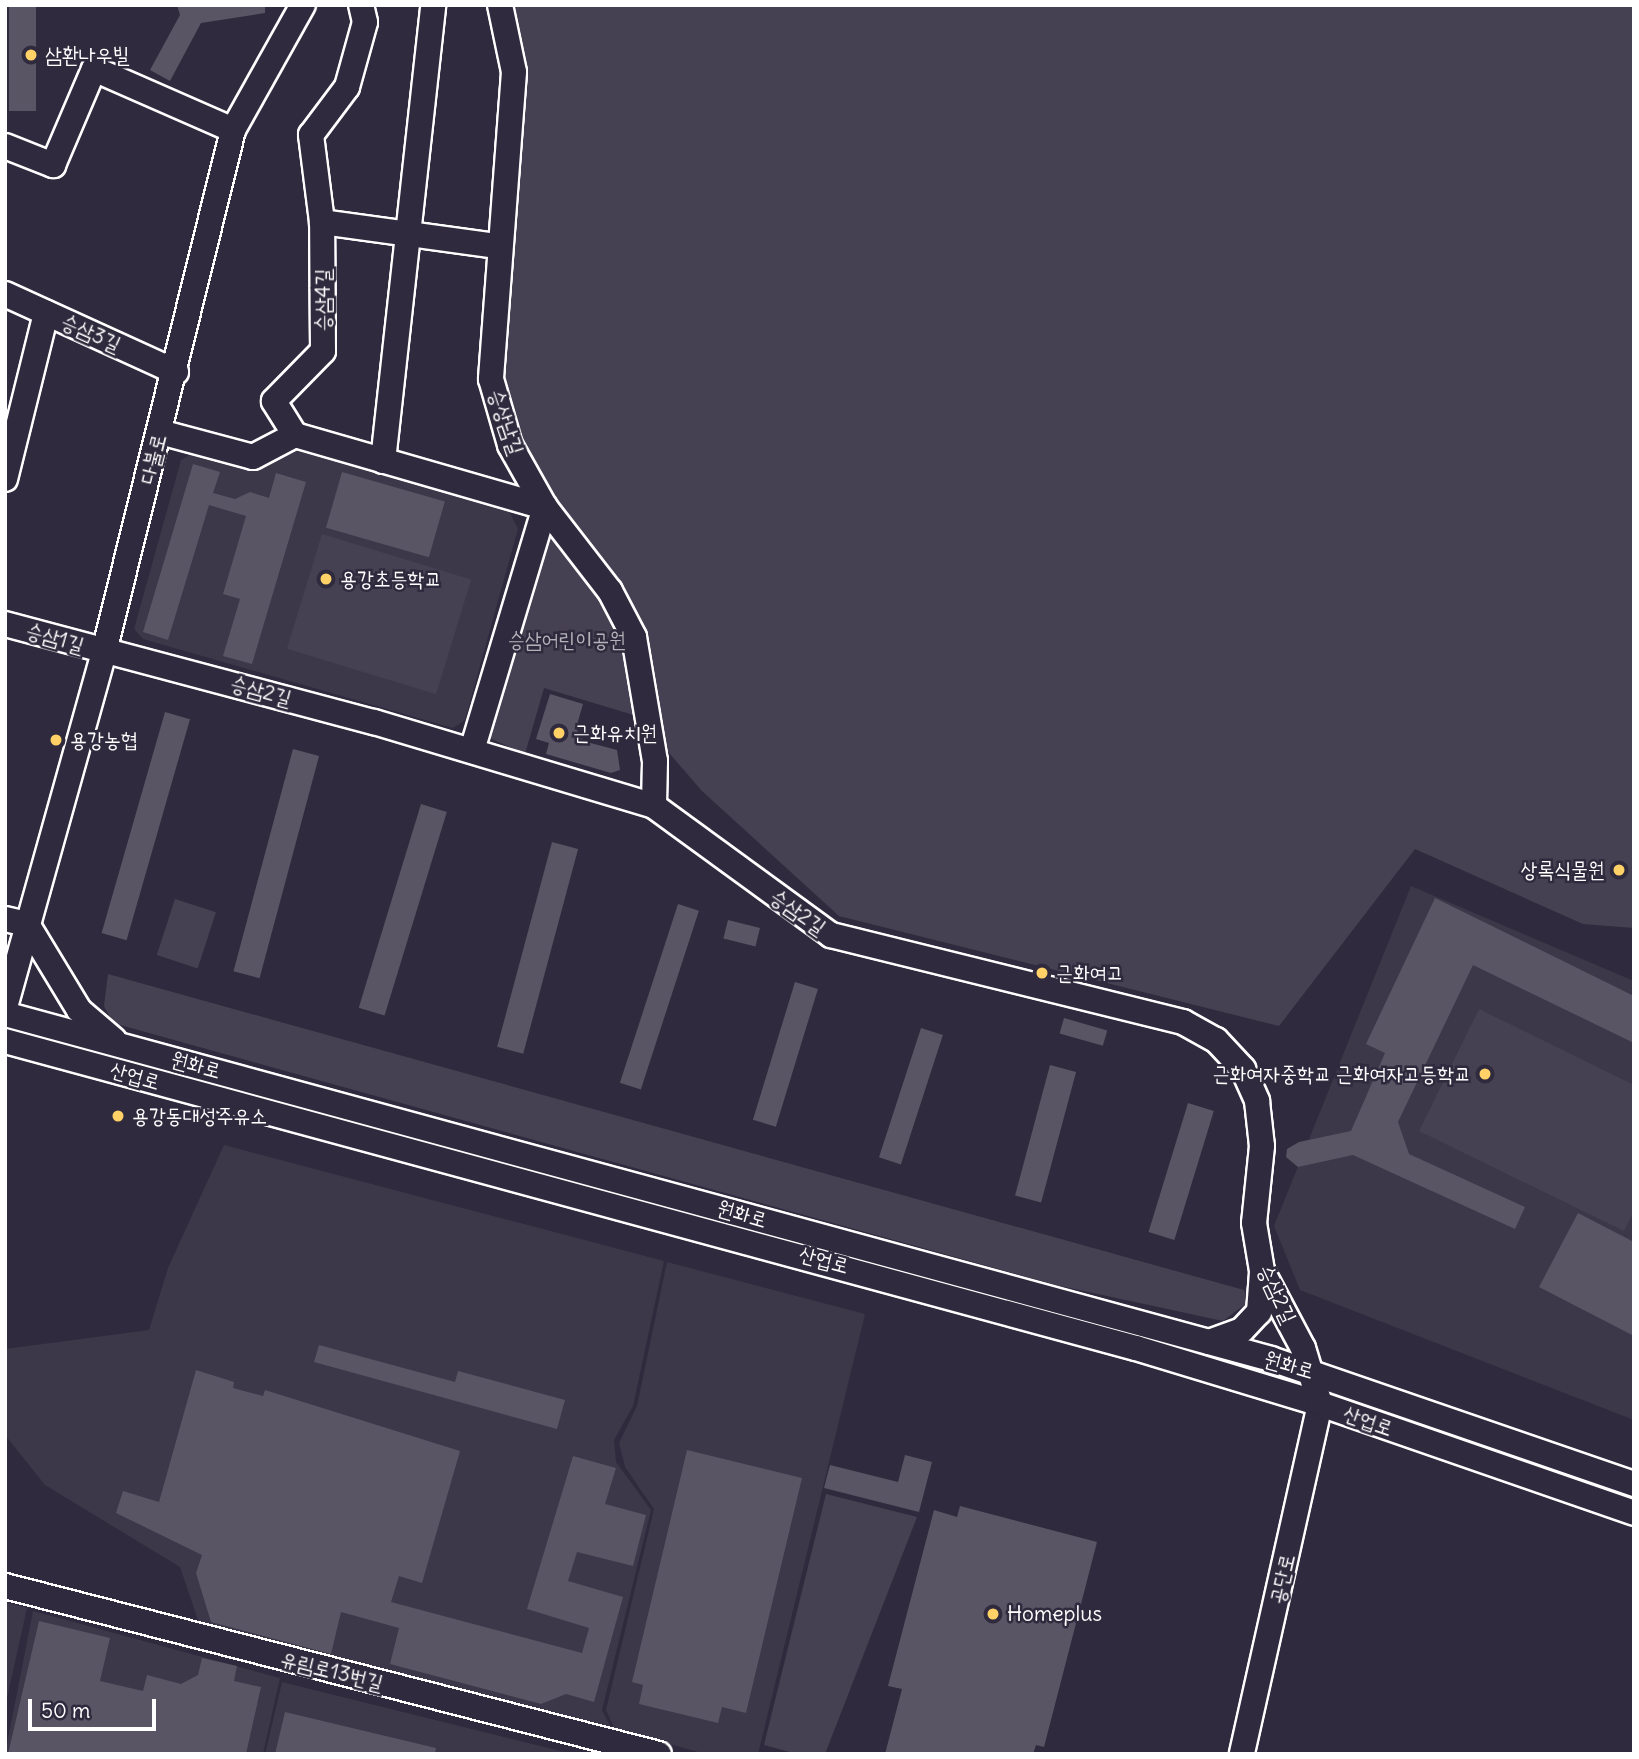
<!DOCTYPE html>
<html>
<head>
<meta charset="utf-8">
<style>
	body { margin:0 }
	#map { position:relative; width:1639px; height:1759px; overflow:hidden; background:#2f2a3d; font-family:Delius,"Poor Story",sans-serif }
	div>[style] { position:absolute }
	.built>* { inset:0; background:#3c3749 }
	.green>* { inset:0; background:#464152; transform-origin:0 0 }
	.building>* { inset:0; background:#595564; transform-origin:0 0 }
	.roads { filter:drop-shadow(2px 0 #fff) drop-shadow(-2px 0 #fff) drop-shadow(0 2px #fff) drop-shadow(0 -2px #fff) }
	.minor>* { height:24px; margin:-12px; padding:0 12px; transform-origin:12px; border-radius:12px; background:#2f2a3d }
	.dots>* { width:19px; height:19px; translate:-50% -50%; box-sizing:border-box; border:4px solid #2f2a3d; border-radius:50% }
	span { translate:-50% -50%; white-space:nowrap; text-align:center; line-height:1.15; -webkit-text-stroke:5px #2f2a3d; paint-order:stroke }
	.poi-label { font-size:21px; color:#fff }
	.left { translate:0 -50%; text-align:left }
	.right { translate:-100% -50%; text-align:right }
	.street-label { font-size:21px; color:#fff }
	.park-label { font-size:21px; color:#b5b3ba }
	.frame { position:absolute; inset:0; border:7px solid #fff; pointer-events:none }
	.scale { position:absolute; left:28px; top:1699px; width:128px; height:32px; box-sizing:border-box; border:4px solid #fff; border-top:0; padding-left:9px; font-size:21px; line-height:24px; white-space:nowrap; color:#fff; -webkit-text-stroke:5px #2f2a3d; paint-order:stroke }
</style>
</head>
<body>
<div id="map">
	<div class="built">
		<i style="clip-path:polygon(299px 446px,507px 507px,518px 529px,465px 720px,453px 728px,143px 639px,134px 629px,181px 460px,199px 450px)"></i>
		<i style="clip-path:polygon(1411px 886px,1634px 981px,1634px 1420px,1300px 1290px,1274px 1226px)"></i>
		<i style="clip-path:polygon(224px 1145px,664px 1261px,633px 1406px,614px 1440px,616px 1462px,651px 1510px,602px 1710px,610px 1726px,199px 1623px,180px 1567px,45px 1485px,5px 1435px,5px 1349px,149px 1330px,168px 1268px)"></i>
		<i style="clip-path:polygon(667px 1262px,865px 1314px,758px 1754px,705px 1754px,614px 1728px,606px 1710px,654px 1509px,625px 1467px,619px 1443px,637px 1406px)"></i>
		<i style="clip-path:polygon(5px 1602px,27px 1608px,5px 1707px)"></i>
		<i style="clip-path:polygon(33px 1611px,280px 1678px,263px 1754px,5px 1754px)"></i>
		<i style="clip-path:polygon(282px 1682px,573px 1754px,265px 1754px)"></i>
	</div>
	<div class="green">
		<i style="clip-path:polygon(500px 5px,1634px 5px,1634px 928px,1583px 924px,1415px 849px,1279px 1026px,839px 916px,702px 791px,663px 746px,641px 632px,513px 444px,499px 388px,519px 62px)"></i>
		<i style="left:322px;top:534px;width:156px;height:120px;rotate:17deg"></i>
		<i style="clip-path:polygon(564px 537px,605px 596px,626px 648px,637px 716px,544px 688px,525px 754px,485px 736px,541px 540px)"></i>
		<i style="left:175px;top:899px;width:43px;height:59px;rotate:18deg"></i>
		<i style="clip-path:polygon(108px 974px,1244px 1290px,1248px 1302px,1223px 1321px,1056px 1285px,113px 1023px,104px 1006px)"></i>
		<i style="clip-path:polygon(1479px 1009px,1634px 1085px,1634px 1211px,1624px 1231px,1419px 1131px)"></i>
		<i style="clip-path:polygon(826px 1494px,917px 1517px,825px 1754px,797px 1754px,764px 1745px)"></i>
	</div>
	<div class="building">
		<i style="left:9px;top:5px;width:27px;height:106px"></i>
		<i style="clip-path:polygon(177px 5px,265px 5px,265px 13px,201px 23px,170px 81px,150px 70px,180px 15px)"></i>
		<i style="clip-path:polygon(193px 464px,220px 472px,213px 493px,235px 499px,250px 492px,269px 498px,276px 473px,306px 482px,252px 664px,223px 656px,240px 599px,223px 594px,246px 516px,209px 505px,168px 640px,143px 632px)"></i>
		<i style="left:342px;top:472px;width:107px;height:58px;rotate:16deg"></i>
		<i style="clip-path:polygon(550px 694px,583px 704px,576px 728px,583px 741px,617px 750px,620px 770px,611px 773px,546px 754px,549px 743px,536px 739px)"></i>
		<i style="left:165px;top:712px;width:26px;height:230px;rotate:16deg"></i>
		<i style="left:293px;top:749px;width:27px;height:230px;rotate:15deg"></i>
		<i style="left:421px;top:804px;width:27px;height:213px;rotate:17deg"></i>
		<i style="left:552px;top:842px;width:27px;height:212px;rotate:15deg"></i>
		<i style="clip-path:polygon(1435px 898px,1634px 996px,1634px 1043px,1473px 965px,1398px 1122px,1409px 1154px,1525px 1207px,1515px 1229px,1353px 1155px,1298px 1167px,1286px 1157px,1287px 1149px,1299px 1142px,1351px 1131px,1385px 1053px,1366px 1044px)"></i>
		<i style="left:678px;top:904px;width:22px;height:188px;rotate:18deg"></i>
		<i style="left:728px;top:920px;width:33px;height:19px;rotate:14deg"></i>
		<i style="left:795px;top:982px;width:24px;height:144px;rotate:17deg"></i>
		<i style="left:1064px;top:1018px;width:45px;height:16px;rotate:16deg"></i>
		<i style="left:921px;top:1028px;width:23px;height:136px;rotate:18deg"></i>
		<i style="left:1050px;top:1065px;width:27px;height:135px;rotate:15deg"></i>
		<i style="left:1188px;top:1103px;width:27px;height:135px;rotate:17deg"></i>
		<i style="clip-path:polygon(1578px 1213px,1634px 1242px,1634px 1336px,1539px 1287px)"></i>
		<i style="clip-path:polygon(319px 1345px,455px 1382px,458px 1371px,565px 1400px,557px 1429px,314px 1362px)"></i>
		<i style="clip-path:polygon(196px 1370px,234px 1382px,233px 1388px,263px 1396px,265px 1390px,460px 1451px,422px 1583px,399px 1576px,391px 1602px,582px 1653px,589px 1628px,527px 1609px,573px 1456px,616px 1468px,605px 1504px,646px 1515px,633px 1566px,577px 1552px,568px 1581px,623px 1597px,594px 1702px,566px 1694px,541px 1704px,390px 1664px,399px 1628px,341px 1612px,331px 1654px,211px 1622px,196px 1573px,202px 1555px,116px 1513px,123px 1491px,159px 1502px)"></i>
		<i style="clip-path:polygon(687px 1450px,802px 1478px,746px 1713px,722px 1707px,718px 1723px,639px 1704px,643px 1685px,632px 1682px)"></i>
		<i style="clip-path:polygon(905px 1455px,932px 1462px,919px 1512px,824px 1488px,830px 1465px,898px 1482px)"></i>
		<i style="clip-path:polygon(960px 1506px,1097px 1542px,1044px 1747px,1036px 1745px,1033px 1754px,885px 1754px,902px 1689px,888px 1686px,934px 1510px,957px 1517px)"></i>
		<i style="clip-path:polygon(39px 1621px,110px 1638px,100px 1681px,143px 1691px,147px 1675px,181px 1684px,198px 1675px,202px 1658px,237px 1666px,234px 1681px,261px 1687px,246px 1754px,8px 1754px)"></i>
		<i style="clip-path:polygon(285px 1712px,436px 1748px,435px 1754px,275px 1754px)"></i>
	</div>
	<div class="roads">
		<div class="minor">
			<i style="left:500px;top:5px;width:68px;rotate:78.2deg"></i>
			<i style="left:514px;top:72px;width:308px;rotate:94.3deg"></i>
			<i style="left:491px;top:379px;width:69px;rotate:73.9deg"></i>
			<i style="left:510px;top:445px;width:71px;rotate:60.6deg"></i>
			<i style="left:545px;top:507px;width:106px;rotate:52.3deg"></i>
			<i style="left:610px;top:591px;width:52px;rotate:62.4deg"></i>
			<i style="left:634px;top:637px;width:126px;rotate:80.4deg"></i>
			<i style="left:655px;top:761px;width:45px;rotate:91.3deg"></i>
			<i style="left:5px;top:146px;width:52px;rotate:21.6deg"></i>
			<i style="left:53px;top:165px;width:104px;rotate:-66.9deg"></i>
			<i style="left:94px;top:69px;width:152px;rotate:23.7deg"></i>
			<i style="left:322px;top:222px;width:178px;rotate:7.8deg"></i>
			<i style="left:5px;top:294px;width:188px;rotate:24.5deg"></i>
			<i style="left:160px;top:432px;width:96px;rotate:15deg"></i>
			<i style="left:253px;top:457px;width:47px;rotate:-27.6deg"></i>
			<i style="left:295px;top:435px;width:260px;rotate:16.1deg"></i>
			<i style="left:545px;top:507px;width:254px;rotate:106.7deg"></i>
			<i style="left:295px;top:435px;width:40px;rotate:-122deg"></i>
			<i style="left:274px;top:401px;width:70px;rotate:-45.6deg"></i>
			<i style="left:323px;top:351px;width:129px;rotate:-90.4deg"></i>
			<i style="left:322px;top:222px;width:88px;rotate:-97.2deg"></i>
			<i style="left:311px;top:135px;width:60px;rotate:-53.1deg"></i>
			<i style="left:347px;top:87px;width:67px;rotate:-74.5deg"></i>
			<i style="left:365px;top:22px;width:17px;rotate:-103deg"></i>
			<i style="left:383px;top:461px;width:459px;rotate:-83.7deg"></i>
			<i style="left:5px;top:479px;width:171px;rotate:-76.1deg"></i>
			<i style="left:5px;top:624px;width:382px;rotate:14.9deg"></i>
			<i style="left:374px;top:722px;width:292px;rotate:16.7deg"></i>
			<i style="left:654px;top:806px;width:219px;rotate:36.1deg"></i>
			<i style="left:831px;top:935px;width:363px;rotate:13.9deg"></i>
			<i style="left:1183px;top:1022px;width:38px;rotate:29deg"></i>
			<i style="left:1216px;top:1040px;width:40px;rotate:47deg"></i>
			<i style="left:1243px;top:1069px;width:35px;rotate:66deg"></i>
			<i style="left:1257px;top:1101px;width:45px;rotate:83.7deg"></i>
			<i style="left:1262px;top:1146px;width:77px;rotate:95.9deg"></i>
			<i style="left:1254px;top:1223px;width:49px;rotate:80.5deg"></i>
			<i style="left:1262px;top:1271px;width:87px;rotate:62deg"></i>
			<i style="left:1303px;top:1348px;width:59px;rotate:73.1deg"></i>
			<i style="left:1320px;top:1404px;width:359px;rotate:102.6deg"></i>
			<i style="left:5px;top:919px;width:23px;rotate:13deg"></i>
			<i style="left:27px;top:924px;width:100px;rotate:58.8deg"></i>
			<i style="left:79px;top:1010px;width:46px;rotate:40.6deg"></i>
			<i style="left:5px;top:1007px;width:369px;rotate:-74.4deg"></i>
			<i style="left:104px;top:652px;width:538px;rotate:-76.12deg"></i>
			<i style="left:233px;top:130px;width:143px;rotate:-60.8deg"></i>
			<i style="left:5px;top:1014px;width:1312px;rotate:15.24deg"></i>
			<i style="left:1271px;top:1359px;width:384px;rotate:19deg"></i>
			<i style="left:5px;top:1041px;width:1172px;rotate:15.19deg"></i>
			<i style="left:1136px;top:1348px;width:192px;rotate:16.9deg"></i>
			<i style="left:1320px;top:1404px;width:332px;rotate:19.1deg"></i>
			<i style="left:1209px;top:1342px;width:35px;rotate:-20deg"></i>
			<i style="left:1242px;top:1330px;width:25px;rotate:-47deg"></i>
			<i style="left:1259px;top:1312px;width:40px;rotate:-85.7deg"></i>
			<i style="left:5px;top:1586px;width:675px;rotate:14.41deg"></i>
		</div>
	</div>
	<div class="dots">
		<i style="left:31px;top:55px;background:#ffd166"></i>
		<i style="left:326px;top:579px;background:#ffd166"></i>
		<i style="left:559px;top:733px;background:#ffd166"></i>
		<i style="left:56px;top:740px;background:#ffd166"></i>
		<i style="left:1619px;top:870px;background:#ffd166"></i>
		<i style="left:1042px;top:973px;background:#ffd166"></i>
		<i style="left:1485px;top:1074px;background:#ffd166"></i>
		<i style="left:118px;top:1116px;background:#ffd166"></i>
		<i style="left:993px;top:1614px;background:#ffd166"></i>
	</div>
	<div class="poi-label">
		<span class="left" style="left:45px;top:55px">삼환나우빌</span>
		<span class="left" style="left:340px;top:579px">용강초등학교</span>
		<span class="left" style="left:573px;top:733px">근화유치원</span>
		<span class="left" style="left:70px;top:740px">용강농협</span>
		<span class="right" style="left:1605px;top:870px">상록식물원</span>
		<span class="left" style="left:1056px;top:973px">근화여고</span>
		<span class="right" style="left:1471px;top:1074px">근화여자중학교 근화여자고등학교</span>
		<span class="left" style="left:132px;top:1116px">용강동대성주유소</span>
		<span class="left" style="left:1007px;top:1614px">Homeplus</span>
	</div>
	<div class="street-label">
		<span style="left:323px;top:300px;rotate:-90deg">승삼4길</span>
		<span style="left:91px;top:333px;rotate:24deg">승삼3길</span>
		<span style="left:506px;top:422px;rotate:71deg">승상남길</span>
		<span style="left:153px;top:459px;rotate:-76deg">다불로</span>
		<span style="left:55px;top:638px;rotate:16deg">승삼1길</span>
		<span style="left:261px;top:691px;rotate:15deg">승삼2길</span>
		<span style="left:798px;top:912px;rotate:35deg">승삼2길</span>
		<span style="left:196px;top:1065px;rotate:15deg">원화로</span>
		<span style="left:135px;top:1076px;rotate:16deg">산업로</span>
		<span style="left:742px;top:1214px;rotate:16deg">원화로</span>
		<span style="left:824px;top:1260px;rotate:15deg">산업로</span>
		<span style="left:1277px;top:1294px;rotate:65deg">승삼2길</span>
		<span style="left:1289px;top:1365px;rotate:16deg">원화로</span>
		<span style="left:1368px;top:1421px;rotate:19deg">산업로</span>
		<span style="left:1282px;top:1579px;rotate:-77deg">공단로</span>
		<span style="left:332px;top:1671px;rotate:14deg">유림로13번길</span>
	</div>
	<div class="park-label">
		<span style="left:567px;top:640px">승삼어린이공원</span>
	</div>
	<div class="frame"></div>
	<div class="scale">50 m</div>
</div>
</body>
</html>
